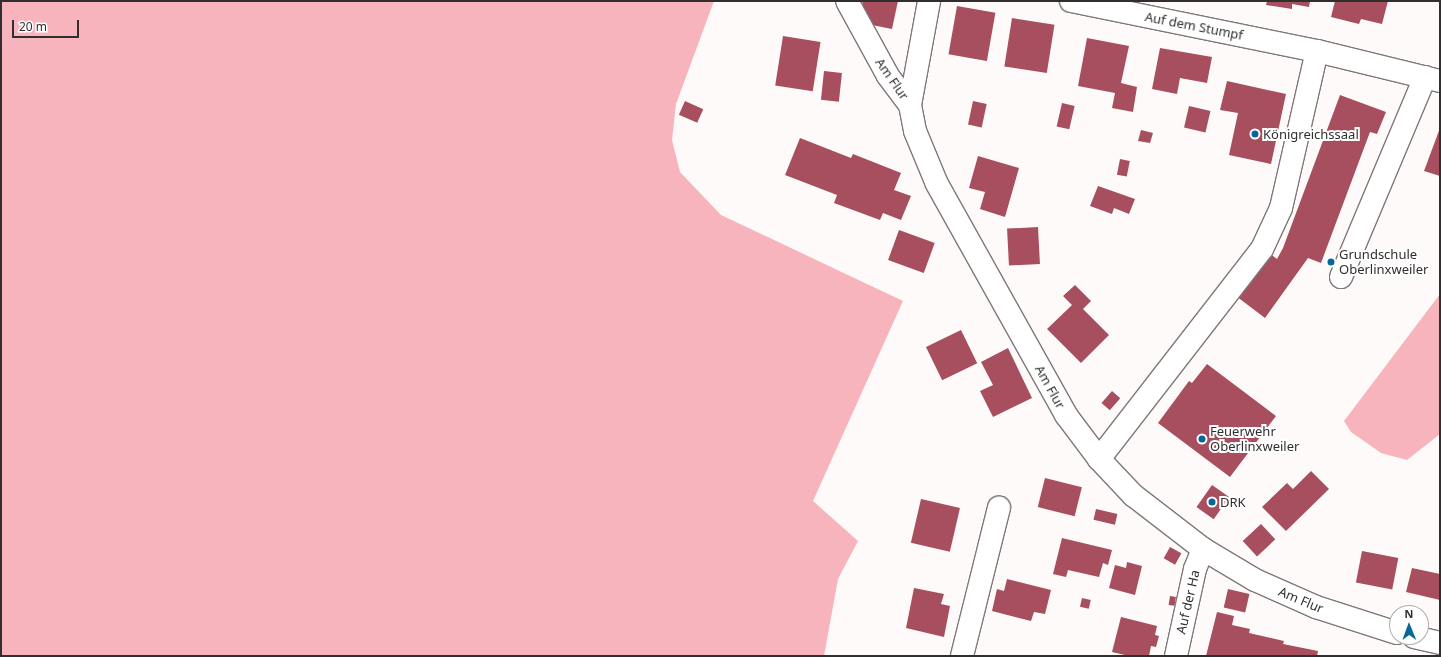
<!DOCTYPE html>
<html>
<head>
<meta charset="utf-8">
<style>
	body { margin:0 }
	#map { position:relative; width:1441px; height:657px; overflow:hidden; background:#fefafa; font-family:"Noto Sans",sans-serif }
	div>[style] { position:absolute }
	.green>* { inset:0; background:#f8b4bd }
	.building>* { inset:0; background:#a74e5f; transform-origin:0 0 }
	.roads { filter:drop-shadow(1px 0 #807878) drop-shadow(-1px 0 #807878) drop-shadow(0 1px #807878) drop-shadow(0 -1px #807878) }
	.minor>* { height:22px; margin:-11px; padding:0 11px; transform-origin:11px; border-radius:11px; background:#fff }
	.dots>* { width:11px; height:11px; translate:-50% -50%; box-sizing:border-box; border:2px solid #fff; border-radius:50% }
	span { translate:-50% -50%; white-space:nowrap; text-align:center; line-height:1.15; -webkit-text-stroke:4px #fff; paint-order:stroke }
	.street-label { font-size:13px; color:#312e2e }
	.poi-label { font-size:13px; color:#312e2e }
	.left { translate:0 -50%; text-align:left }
	.frame { position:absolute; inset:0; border:2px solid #312e2e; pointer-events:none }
	.north { position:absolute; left:1389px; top:605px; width:40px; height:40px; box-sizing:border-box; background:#fff; border:1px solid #adabab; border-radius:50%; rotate:359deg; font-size:11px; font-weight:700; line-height:16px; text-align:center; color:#312e2e }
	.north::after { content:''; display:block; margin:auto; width:14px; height:18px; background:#066897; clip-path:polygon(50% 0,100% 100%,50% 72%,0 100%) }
	.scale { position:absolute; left:12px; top:20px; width:67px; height:18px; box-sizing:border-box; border:2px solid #312e2e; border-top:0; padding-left:5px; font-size:12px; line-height:14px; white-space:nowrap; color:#312e2e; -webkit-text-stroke:3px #fff; paint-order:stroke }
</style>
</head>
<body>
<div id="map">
	<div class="green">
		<i style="clip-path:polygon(1px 1px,714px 1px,676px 104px,672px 140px,680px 172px,721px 215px,903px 301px,813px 501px,858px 541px,838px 579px,824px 656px,1px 656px)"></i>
		<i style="clip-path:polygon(1440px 294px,1440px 434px,1407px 460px,1381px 453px,1351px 432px,1344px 421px)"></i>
	</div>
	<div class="building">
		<i style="clip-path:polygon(862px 1px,898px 1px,892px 29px,867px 24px)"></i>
		<i style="clip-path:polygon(1267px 1px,1310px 1px,1309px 7px,1292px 4px,1292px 9px,1266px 5px)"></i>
		<i style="clip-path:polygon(1335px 1px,1388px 1px,1382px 24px,1361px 19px,1359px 24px,1331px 17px)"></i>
		<i style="left:957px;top:6px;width:39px;height:49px;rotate:10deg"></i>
		<i style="left:1012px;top:18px;width:43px;height:49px;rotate:9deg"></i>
		<i style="left:783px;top:36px;width:38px;height:50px;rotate:9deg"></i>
		<i style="clip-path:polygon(1087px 38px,1129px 46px,1121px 83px,1137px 87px,1133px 112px,1112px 108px,1115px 93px,1078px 86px)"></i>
		<i style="clip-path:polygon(1160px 48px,1212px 57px,1207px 83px,1180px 78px,1177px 94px,1152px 89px)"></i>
		<i style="left:824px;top:71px;width:18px;height:29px;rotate:6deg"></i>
		<i style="clip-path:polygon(1227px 81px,1286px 94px,1271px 164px,1229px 155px,1238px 113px,1220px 110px)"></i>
		<i style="clip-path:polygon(1340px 95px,1386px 112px,1377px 134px,1370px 132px,1321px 263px,1308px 258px,1265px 318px,1236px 296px,1269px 253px,1277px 259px,1283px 248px)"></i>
		<i style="left:685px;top:101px;width:20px;height:15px;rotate:24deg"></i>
		<i style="left:973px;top:101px;width:14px;height:24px;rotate:12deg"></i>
		<i style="left:1062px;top:103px;width:13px;height:24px;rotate:13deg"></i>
		<i style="left:1189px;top:106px;width:22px;height:22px;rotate:13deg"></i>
		<i style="clip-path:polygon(1440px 128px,1440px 176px,1424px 171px)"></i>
		<i style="clip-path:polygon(1141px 130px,1153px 133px,1150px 143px,1138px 141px)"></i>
		<i style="clip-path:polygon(800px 138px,851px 158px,853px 154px,901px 173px,894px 190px,911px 196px,901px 220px,883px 213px,880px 220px,834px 203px,837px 195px,785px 175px)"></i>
		<i style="clip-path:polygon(978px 156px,1019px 168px,1005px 217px,980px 209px,985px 192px,969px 188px)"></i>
		<i style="left:1120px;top:159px;width:10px;height:16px;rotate:11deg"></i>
		<i style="clip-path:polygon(1098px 186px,1135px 199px,1129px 214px,1114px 208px,1112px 214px,1090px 206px)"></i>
		<i style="left:1038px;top:227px;width:37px;height:31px;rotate:87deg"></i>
		<i style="left:899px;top:230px;width:38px;height:32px;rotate:20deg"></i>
		<i style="clip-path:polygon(1075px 285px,1091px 301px,1083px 309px,1109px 335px,1081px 363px,1047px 329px,1072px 305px,1063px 296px)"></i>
		<i style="left:961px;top:330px;width:37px;height:39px;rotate:64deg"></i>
		<i style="clip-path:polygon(1008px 348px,1032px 398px,993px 417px,980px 391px,993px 385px,981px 362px)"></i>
		<i style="clip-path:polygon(1207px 364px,1276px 416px,1230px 477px,1158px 423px,1189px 381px,1192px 383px)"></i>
		<i style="left:1112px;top:391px;width:11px;height:16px;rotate:41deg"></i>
		<i style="clip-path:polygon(1311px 471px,1329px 489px,1286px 531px,1262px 507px,1287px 483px,1293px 489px)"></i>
		<i style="left:1045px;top:478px;width:38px;height:30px;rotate:14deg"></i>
		<i style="left:1212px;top:485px;width:21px;height:27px;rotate:35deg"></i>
		<i style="left:921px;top:499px;width:40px;height:45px;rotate:13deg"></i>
		<i style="left:1096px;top:509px;width:22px;height:11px;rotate:13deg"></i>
		<i style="left:1261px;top:524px;width:21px;height:25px;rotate:47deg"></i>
		<i style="clip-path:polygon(1062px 538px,1112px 550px,1108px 565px,1103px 563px,1099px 577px,1068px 570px,1066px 577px,1053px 574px)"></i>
		<i style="left:1170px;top:547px;width:13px;height:13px;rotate:29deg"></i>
		<i style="left:1362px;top:551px;width:37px;height:32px;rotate:11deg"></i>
		<i style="clip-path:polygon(1127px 562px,1142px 566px,1135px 595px,1109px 588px,1115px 565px,1126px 568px)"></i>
		<i style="clip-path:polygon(1412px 568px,1440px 574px,1440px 600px,1406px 592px)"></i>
		<i style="clip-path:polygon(1007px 579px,1051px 590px,1045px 614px,1034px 612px,1031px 621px,992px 611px,997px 589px,1004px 591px)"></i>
		<i style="clip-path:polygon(914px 588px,944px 594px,941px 604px,950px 606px,944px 637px,906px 628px)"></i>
		<i style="left:1228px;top:589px;width:22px;height:19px;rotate:13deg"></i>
		<i style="left:1170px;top:596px;width:6px;height:9px;rotate:9deg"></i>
		<i style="left:1082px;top:598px;width:9px;height:9px;rotate:13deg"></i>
		<i style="clip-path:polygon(1217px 612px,1234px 616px,1232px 625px,1250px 629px,1249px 633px,1284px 641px,1283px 644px,1318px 651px,1317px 656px,1206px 656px)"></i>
		<i style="clip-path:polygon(1121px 617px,1157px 626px,1155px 635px,1159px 636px,1156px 647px,1151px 646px,1149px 656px,1129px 656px,1112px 652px)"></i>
	</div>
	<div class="roads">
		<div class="minor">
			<i style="left:847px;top:1px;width:85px;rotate:61.3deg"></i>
			<i style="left:888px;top:76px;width:36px;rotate:53deg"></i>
			<i style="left:910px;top:105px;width:26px;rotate:79deg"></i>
			<i style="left:915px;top:131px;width:57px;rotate:67.5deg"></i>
			<i style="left:937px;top:184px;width:265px;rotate:60.8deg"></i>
			<i style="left:1066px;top:415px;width:55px;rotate:53.1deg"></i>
			<i style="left:1099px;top:459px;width:50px;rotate:46.6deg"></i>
			<i style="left:1133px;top:495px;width:88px;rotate:37.6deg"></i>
			<i style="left:1203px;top:549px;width:61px;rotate:30.8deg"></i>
			<i style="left:1255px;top:580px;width:67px;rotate:23.9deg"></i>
			<i style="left:1316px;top:607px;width:85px;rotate:17.8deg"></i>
			<i style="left:1071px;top:1px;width:251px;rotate:11.5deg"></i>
			<i style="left:1317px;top:51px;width:127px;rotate:13.7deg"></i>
			<i style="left:910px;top:105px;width:106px;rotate:-79.6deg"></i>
			<i style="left:1341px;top:277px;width:217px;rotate:-67.2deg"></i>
			<i style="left:1099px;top:459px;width:266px;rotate:-52.2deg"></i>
			<i style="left:1262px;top:249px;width:45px;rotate:-65.1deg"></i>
			<i style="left:1281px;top:208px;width:161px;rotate:-77.1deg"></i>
			<i style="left:1414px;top:637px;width:27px;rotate:13deg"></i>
			<i style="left:962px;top:656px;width:153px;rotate:-76deg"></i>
			<i style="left:1176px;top:656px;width:89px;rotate:-77.7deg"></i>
			<i style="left:1195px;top:569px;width:22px;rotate:-68deg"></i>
		</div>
	</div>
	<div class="dots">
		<i style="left:1255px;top:134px;background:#066897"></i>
		<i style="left:1331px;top:262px;background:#066897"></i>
		<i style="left:1202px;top:439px;background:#066897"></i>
		<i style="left:1212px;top:502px;background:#066897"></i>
	</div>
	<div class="street-label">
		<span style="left:1194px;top:26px;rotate:11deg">Auf dem Stumpf</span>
		<span style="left:892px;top:79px;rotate:55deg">Am Flur</span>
		<span style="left:1050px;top:387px;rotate:61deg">Am Flur</span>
		<span style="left:1301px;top:600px;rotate:23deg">Am Flur</span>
		<span style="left:1188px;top:602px;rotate:-77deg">Auf der Ha</span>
	</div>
	<div class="poi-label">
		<span class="left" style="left:1263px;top:134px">Königreichssaal</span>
		<span class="left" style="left:1339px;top:262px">Grundschule<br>Oberlinxweiler</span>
		<span class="left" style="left:1210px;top:439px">Feuerwehr<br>Oberlinxweiler</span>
		<span class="left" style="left:1220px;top:502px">DRK</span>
	</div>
	<div class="frame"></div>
	<div class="north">N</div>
	<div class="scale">20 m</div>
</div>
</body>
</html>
